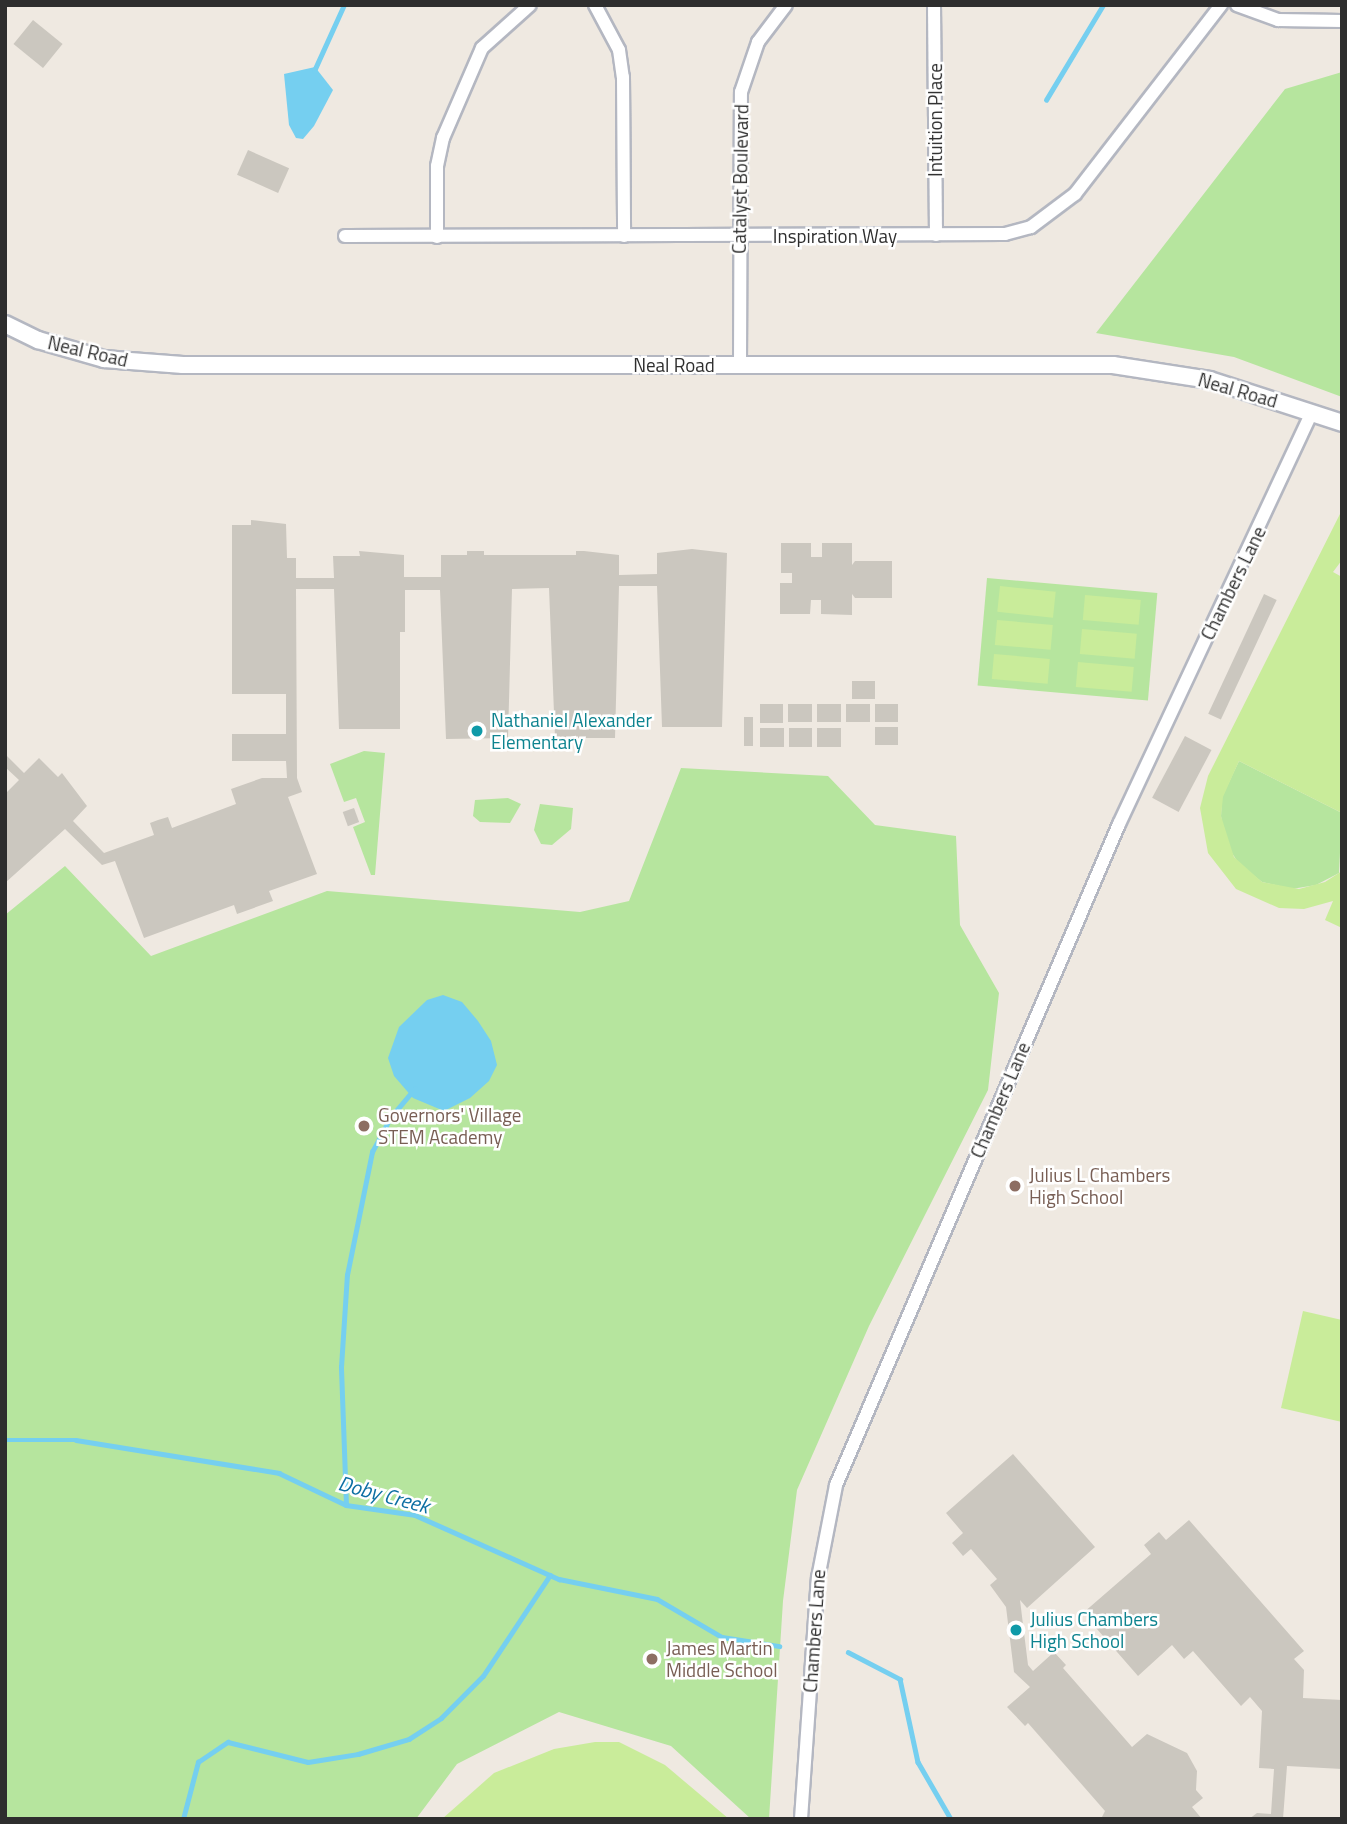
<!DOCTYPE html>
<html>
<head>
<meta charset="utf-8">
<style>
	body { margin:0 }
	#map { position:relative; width:1347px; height:1824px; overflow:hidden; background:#efe9e1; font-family:"Titillium Web",sans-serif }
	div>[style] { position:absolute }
	.green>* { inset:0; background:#b6e59e; transform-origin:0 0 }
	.pitch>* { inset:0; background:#c9ec9a; transform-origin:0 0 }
	.water>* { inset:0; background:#75cff0 }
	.stream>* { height:4.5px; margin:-2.25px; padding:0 2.25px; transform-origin:2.25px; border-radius:2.25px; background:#75cff0 }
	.building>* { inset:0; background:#cbc7bf; transform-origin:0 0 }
	.roads { filter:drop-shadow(2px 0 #b4b7c1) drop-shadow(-2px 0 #b4b7c1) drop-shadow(0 2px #b4b7c1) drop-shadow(0 -2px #b4b7c1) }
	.minor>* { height:12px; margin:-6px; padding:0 6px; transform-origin:6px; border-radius:6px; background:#fff }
	.tertiary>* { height:16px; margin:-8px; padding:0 8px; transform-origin:8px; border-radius:8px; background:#fff }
	.dots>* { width:19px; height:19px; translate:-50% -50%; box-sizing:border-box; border:4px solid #fff; border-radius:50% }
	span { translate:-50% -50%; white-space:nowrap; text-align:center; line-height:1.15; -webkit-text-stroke:5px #fff; paint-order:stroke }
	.street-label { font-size:19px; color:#2e2e2e }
	.culture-label { font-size:19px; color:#0d838f }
	.left { translate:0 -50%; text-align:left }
	.education-label { font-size:19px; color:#785e54 }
	.water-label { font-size:21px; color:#0d6fa3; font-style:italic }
	.frame { position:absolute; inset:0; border:7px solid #2e2e2e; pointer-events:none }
</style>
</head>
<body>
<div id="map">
	<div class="green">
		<i style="clip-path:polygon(1342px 72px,1342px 397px,1234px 357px,1096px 333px,1285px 89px)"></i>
		<i style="left:987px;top:578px;width:171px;height:108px;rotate:5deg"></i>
		<i style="clip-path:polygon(364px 751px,385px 753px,375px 875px,371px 875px,353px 827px,365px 822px,356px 798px,344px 802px,330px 764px)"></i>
		<i style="clip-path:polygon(1239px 761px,1342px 813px,1339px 873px,1316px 885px,1292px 889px,1262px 882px,1239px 864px,1225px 842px,1221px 816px,1222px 797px)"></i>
		<i style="clip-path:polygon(681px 768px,828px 776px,875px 825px,956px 836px,960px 925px,999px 993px,988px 1090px,869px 1326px,797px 1490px,783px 1601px,769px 1819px,751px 1819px,671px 1746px,559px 1712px,457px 1764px,416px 1819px,5px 1819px,5px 915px,65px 866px,151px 956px,327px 891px,580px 912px,629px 901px)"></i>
		<i style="clip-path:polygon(508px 798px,521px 804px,510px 823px,480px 822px,473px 816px,475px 800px)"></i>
		<i style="clip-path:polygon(540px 804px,573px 808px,571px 829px,552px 845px,541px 844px,534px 830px)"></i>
	</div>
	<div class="pitch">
		<i style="clip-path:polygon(1342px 510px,1342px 560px,1333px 572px,1342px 577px,1342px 813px,1239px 761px,1223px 797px,1221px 816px,1234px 857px,1262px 882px,1299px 889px,1325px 882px,1342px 871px,1342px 928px,1325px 920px,1333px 901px,1304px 909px,1279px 908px,1236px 889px,1208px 853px,1200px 808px,1208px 776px)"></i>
		<i style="left:1000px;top:586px;width:56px;height:26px;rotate:6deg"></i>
		<i style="left:1085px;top:595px;width:56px;height:25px;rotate:5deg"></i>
		<i style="left:997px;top:620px;width:56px;height:25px;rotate:5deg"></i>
		<i style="left:1082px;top:629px;width:55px;height:25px;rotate:5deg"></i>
		<i style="left:994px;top:654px;width:56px;height:25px;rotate:5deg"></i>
		<i style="left:1078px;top:662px;width:56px;height:25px;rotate:5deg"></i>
		<i style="clip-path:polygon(1303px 1311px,1342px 1320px,1342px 1422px,1281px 1408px)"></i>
		<i style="clip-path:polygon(595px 1742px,619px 1742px,665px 1765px,729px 1819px,442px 1819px,494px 1773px,554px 1749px)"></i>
	</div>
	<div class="water">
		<i style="clip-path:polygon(315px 67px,333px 90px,314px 126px,303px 139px,296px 138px,289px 125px,284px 74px)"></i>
		<i style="clip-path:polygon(443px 995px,462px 1002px,478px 1021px,491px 1041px,497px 1065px,489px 1081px,470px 1098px,444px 1111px,413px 1098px,394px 1076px,388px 1058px,399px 1027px,427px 1000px)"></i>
	</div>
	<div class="stream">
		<i style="left:314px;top:71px;width:72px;rotate:-65.6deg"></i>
		<i style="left:1046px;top:100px;width:111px;rotate:-59deg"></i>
		<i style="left:5px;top:1440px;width:71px"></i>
		<i style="left:76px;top:1440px;width:206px;rotate:9.2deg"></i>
		<i style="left:279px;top:1473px;width:74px;rotate:25.5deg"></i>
		<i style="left:346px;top:1505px;width:70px;rotate:8.2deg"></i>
		<i style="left:415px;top:1515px;width:158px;rotate:24deg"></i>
		<i style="left:559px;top:1579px;width:100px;rotate:11.5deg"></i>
		<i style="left:657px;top:1599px;width:75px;rotate:30.3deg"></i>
		<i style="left:722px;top:1637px;width:58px;rotate:9deg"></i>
		<i style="left:346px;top:1505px;width:138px;rotate:-92.1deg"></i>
		<i style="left:341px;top:1367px;width:92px;rotate:-86.3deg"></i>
		<i style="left:347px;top:1275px;width:126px;rotate:-78.5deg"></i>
		<i style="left:372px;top:1152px;width:38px;rotate:-62deg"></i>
		<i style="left:390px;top:1118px;width:38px;rotate:-50deg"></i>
		<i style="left:848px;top:1652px;width:59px;rotate:27.4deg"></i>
		<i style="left:900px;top:1679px;width:85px;rotate:77.8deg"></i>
		<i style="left:918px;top:1762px;width:66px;rotate:59.9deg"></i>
		<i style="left:183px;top:1819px;width:59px;rotate:-75.3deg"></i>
		<i style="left:198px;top:1762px;width:36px;rotate:-34deg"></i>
		<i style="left:228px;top:1742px;width:82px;rotate:14deg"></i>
		<i style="left:308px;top:1762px;width:51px;rotate:-9.1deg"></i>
		<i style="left:358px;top:1754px;width:53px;rotate:-16.4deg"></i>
		<i style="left:409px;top:1739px;width:38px;rotate:-33deg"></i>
		<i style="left:441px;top:1718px;width:59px;rotate:-45deg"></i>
		<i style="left:483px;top:1676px;width:121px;rotate:-56.4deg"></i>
	</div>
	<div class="building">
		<i style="left:33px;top:20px;width:38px;height:31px;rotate:39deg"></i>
		<i style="left:248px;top:150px;width:45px;height:27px;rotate:24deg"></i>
		<i style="clip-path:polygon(251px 520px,286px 524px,287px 558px,296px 558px,296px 578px,334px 578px,333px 556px,360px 556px,359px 551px,404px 555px,404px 577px,441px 577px,441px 555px,467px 555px,467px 551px,484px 551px,484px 555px,576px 555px,576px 551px,584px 551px,619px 555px,619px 575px,657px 574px,657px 553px,692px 549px,727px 553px,722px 727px,662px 727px,657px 586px,619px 586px,615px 738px,555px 738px,549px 588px,512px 589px,508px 738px,446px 739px,440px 590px,405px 590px,405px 632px,400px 632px,400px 729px,339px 729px,334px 589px,296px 589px,297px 778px,302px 792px,288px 797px,317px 874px,269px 891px,273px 901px,237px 914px,234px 905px,144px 938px,115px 861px,102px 865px,65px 829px,5px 883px,5px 794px,19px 780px,5px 767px,5px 754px,24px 773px,39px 758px,58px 777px,62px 773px,87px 806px,73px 821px,104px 853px,154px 835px,150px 823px,158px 820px,168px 817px,172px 828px,236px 804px,231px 789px,262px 778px,287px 778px,286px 761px,232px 761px,232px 734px,286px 734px,286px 694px,232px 694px,232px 525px,251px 525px)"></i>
		<i style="clip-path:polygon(781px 543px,811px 543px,811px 557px,822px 557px,822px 543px,852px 543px,852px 565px,855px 561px,892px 561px,892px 598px,855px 598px,852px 594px,852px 615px,821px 614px,821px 600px,811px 600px,810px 614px,780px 614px,780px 583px,792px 583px,792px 573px,781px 573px)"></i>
		<i style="left:1264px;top:594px;width:14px;height:132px;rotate:25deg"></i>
		<i style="left:852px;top:681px;width:23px;height:18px"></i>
		<i style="left:760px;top:704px;width:23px;height:19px"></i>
		<i style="left:788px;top:704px;width:24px;height:18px"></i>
		<i style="left:817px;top:704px;width:24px;height:18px"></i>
		<i style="left:846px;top:704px;width:24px;height:18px"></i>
		<i style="left:875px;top:704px;width:23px;height:18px"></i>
		<i style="left:744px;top:717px;width:9px;height:29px"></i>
		<i style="left:875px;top:727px;width:23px;height:18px"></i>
		<i style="left:760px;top:728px;width:24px;height:19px"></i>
		<i style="left:789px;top:728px;width:23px;height:19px"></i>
		<i style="left:817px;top:728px;width:24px;height:19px"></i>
		<i style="left:1185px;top:736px;width:30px;height:70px;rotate:28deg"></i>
		<i style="left:354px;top:808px;width:15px;height:12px;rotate:70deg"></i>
		<i style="clip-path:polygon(1013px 1454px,1095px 1547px,1027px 1608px,1020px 1600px,1028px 1665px,1033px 1671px,1054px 1652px,1066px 1665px,1063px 1668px,1132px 1747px,1147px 1734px,1187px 1753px,1197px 1771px,1196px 1790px,1203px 1798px,1192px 1807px,1202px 1819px,1101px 1819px,1105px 1811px,1028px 1723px,1025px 1726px,1007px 1707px,1030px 1687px,1014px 1672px,1006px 1607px,990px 1585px,997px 1579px,971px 1549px,963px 1556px,952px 1543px,963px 1533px,946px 1513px)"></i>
		<i style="clip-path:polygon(1189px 1520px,1304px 1651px,1294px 1659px,1304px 1670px,1303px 1698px,1342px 1700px,1342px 1769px,1287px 1766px,1283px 1819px,1249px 1819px,1257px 1813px,1271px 1814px,1274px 1769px,1259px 1768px,1262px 1711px,1250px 1697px,1241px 1706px,1193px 1651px,1184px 1659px,1172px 1645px,1138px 1676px,1083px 1613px,1151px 1554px,1144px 1545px,1159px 1532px,1166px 1540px)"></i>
	</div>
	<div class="roads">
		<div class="minor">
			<i style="left:595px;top:5px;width:51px;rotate:61.9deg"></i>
			<i style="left:619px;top:50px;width:27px;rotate:82deg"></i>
			<i style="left:623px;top:77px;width:159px;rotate:89.6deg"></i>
			<i style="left:934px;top:5px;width:230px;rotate:89.5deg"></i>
			<i style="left:1237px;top:5px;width:44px;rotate:20.1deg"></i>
			<i style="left:1278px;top:20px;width:64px;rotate:0.9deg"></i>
			<i style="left:345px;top:236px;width:660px;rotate:-0.17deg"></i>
			<i style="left:1005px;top:234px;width:27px;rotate:-15deg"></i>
			<i style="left:1031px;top:227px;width:55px;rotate:-36.9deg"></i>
			<i style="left:1075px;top:194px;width:239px;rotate:-52.3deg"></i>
			<i style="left:437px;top:237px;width:71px;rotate:-90deg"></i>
			<i style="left:437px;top:166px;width:29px;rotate:-78deg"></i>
			<i style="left:443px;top:138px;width:98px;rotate:-66.6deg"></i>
			<i style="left:482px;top:48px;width:64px;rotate:-41.9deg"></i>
			<i style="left:740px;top:364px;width:272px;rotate:-89.8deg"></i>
			<i style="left:741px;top:92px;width:53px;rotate:-71.2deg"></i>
			<i style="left:758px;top:42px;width:46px;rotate:-52.9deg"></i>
			<i style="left:801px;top:1819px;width:242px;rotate:-86deg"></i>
			<i style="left:818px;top:1578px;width:95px;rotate:-79deg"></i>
			<i style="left:836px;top:1485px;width:719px;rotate:-66.82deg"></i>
			<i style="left:1119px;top:824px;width:455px;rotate:-64.9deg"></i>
		</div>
		<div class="tertiary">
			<i style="left:5px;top:324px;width:37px;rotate:26deg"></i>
			<i style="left:38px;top:340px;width:69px;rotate:16.1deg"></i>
			<i style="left:104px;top:359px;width:79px;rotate:4.3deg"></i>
			<i style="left:183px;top:365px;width:930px"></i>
			<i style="left:1113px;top:365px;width:98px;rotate:8.8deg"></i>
			<i style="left:1210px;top:380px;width:139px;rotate:18deg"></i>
		</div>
	</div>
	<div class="dots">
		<i style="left:477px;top:731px;background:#0f9aa8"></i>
		<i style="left:364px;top:1126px;background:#8d6e63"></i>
		<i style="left:1015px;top:1186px;background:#8d6e63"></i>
		<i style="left:1016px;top:1630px;background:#0f9aa8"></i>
		<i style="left:652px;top:1659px;background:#8d6e63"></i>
	</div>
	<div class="street-label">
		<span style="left:935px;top:120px;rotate:-90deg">Intuition Place</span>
		<span style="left:740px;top:179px;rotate:-89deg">Catalyst Boulevard</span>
		<span style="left:835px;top:236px">Inspiration Way</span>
		<span style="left:88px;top:351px;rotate:13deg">Neal Road</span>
		<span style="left:674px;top:365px">Neal Road</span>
		<span style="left:1238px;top:390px;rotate:16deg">Neal Road</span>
		<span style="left:1233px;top:583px;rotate:-64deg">Chambers Lane</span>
		<span style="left:1000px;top:1100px;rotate:-67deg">Chambers Lane</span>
		<span style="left:814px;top:1631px;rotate:-86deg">Chambers Lane</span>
	</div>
	<div class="culture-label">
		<span class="left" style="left:491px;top:731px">Nathaniel Alexander<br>Elementary</span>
		<span class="left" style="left:1030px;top:1630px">Julius Chambers<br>High School</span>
	</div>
	<div class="education-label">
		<span class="left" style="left:378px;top:1126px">Governors' Village<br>STEM Academy</span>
		<span class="left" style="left:1029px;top:1186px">Julius L Chambers<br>High School</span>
		<span class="left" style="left:666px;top:1659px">James Martin<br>Middle School</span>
	</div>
	<div class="water-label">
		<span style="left:384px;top:1494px;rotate:15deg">Doby Creek</span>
	</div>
	<div class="frame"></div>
</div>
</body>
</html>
